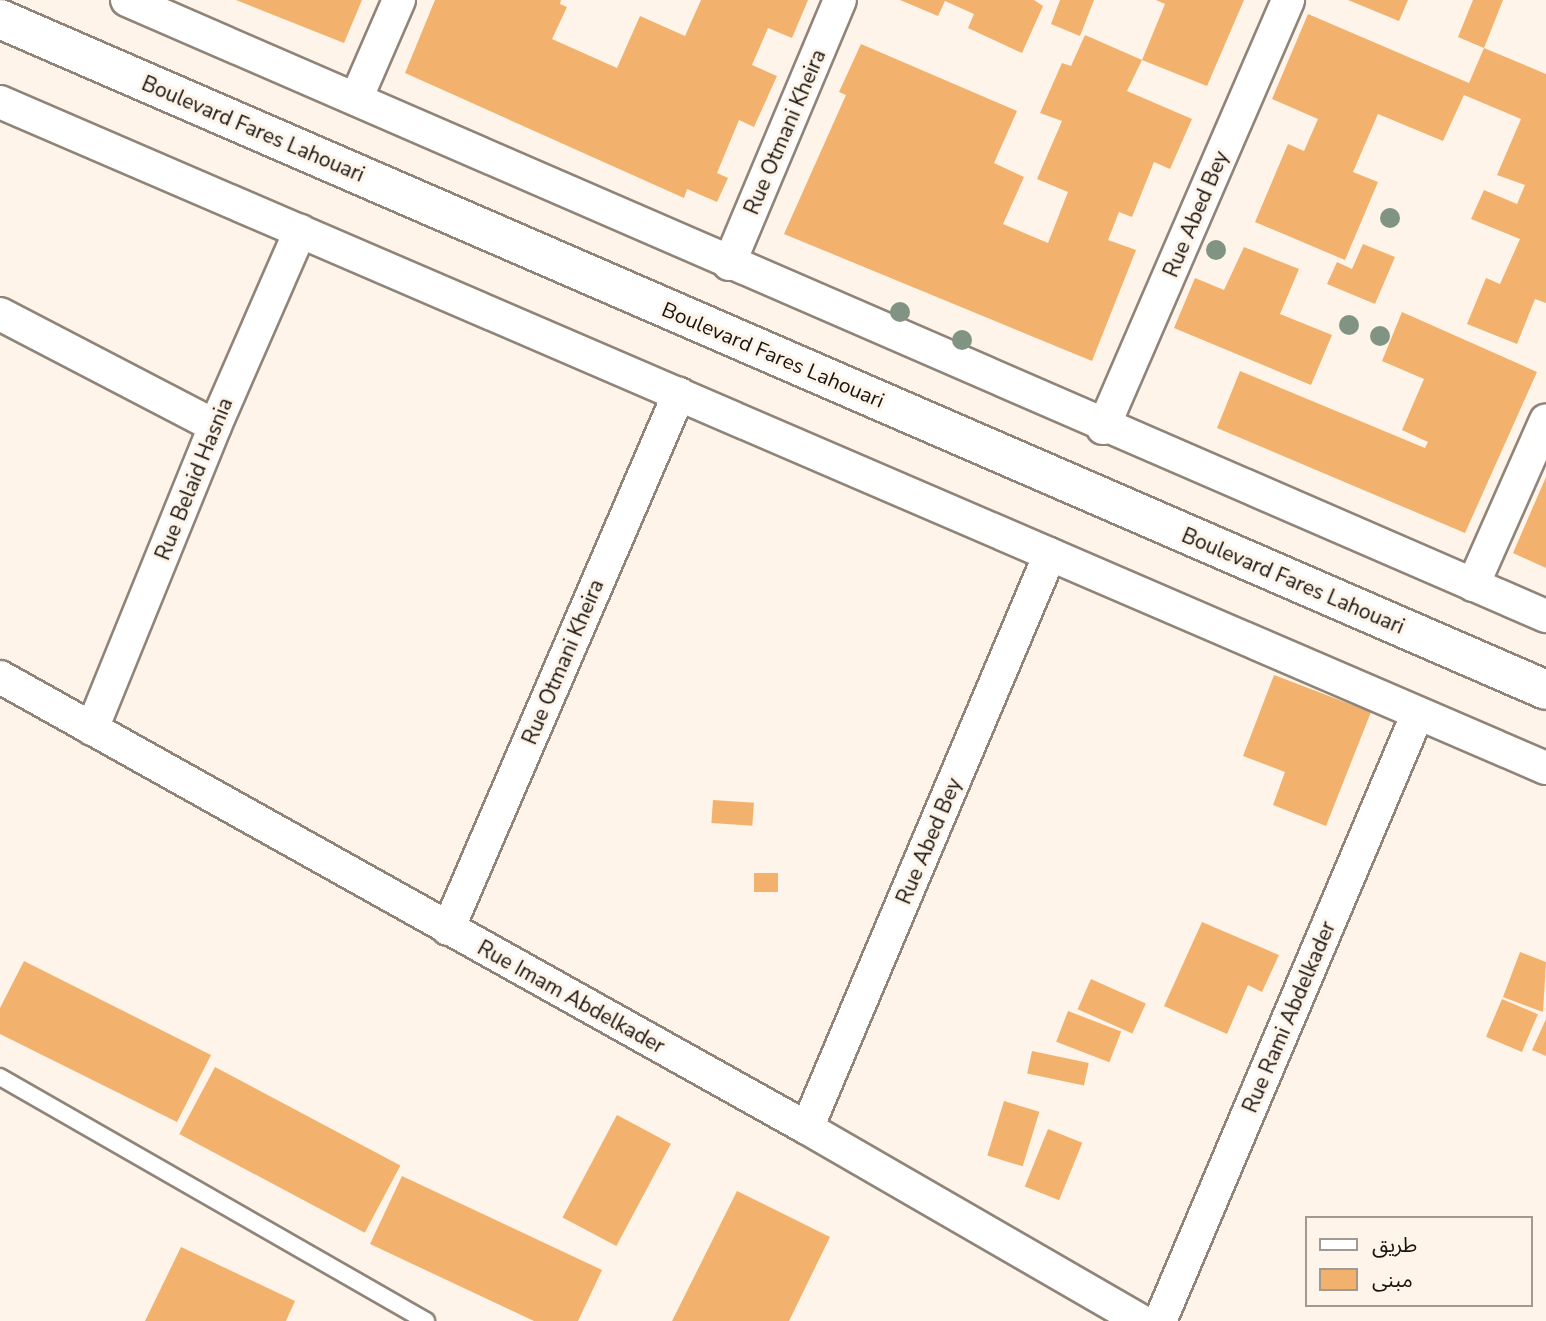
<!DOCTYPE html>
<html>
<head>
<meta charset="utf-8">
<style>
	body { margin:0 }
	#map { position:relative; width:1546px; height:1321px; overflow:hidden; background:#fef4e9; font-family:"Nunito Sans","Noto Sans Arabic",sans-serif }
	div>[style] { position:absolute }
	.building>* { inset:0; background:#f2b26d; transform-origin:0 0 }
	.roads { filter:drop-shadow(2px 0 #908479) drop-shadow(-2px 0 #908479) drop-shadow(0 2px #908479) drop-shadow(0 -2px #908479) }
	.service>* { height:16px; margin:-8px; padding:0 8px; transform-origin:8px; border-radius:8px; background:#fff }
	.minor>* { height:32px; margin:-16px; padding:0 16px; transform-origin:16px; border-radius:16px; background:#fff }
	.primary>* { height:38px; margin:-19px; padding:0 19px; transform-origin:19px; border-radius:19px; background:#fff }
	.trees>* { width:20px; height:20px; margin:-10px; border-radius:50%; background:#819484 }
	span { translate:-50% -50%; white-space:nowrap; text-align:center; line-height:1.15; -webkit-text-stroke:6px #fef4e9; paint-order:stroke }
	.street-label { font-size:21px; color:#181410 }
	.legend { position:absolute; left:1305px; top:1216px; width:228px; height:91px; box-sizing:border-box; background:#fef4e9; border:2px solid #a29a92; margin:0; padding:9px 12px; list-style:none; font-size:21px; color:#181410 }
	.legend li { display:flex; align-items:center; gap:14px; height:35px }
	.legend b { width:35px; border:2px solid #a29a92 }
</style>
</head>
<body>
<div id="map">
	<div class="building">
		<i style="clip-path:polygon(236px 0,362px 0,344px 43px)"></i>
		<i style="clip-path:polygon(435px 0,561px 0,560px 4px,567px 7px,552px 39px,617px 68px,640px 16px,685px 36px,701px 0,808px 0,792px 38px,768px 28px,752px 65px,777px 76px,754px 127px,739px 120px,717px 173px,728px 178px,717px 202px,687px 189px,684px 198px,405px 73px)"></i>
		<i style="clip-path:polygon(900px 0,1034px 0,1043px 6px,1022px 53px,968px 28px,974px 14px,945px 1px,938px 16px)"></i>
		<i style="clip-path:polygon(1060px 0,1094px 0,1080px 36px,1051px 24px)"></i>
		<i style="clip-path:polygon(1156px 0,1244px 0,1207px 86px,1142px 60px,1165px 4px)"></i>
		<i style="clip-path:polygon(1348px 0,1408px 0,1399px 21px)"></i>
		<i style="clip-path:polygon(1473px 0,1503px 0,1484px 48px,1458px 37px)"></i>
		<i style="clip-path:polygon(1308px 14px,1469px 83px,1484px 48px,1546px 74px,1546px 303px,1535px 299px,1517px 344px,1467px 324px,1486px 278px,1500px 284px,1520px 239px,1471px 219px,1484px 190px,1517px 204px,1525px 185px,1497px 175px,1521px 119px,1464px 95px,1443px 141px,1378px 114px,1353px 172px,1378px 182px,1345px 260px,1255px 222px,1288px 144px,1304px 151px,1318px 119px,1272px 99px)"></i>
		<i style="clip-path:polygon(1085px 35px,1142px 60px,1127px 91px,1192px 119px,1170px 169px,1154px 162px,1132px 217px,1119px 212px,1108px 240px,1136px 250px,1092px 361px,784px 234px,846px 95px,839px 92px,861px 44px,1017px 111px,994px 163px,1024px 177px,1003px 224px,1048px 243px,1068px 192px,1037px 179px,1062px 121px,1040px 113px,1062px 63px,1071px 66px)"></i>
		<i style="clip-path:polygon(1363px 244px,1395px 257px,1375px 304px,1327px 284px,1337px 262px,1352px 269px)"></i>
		<i style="clip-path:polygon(1244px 247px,1299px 269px,1280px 314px,1332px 335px,1311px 385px,1174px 328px,1195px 278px,1224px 290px)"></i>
		<i style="clip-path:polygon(1402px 312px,1537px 372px,1465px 533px,1217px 428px,1240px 371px,1425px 448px,1428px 442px,1402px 430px,1424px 379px,1382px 361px)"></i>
		<i style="clip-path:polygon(1546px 477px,1546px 568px,1513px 553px)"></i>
		<i style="clip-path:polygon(1274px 675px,1371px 712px,1326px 826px,1273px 805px,1285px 772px,1243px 756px)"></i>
		<i style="left:713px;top:800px;width:41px;height:23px;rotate:4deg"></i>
		<i style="left:778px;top:873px;width:19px;height:24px;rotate:90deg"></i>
		<i style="clip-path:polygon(1202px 922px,1279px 955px,1262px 992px,1248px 985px,1227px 1034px,1164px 1006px)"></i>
		<i style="clip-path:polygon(1520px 952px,1546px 962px,1543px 1012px,1503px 997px)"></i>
		<i style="clip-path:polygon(24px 961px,211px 1055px,177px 1122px,0 1034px,0 1008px)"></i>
		<i style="left:1091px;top:979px;width:60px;height:33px;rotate:24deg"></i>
		<i style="left:1502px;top:999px;width:39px;height:41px;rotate:23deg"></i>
		<i style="left:1068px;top:1011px;width:57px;height:33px;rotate:21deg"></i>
		<i style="clip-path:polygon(1546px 1019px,1546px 1056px,1532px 1050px)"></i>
		<i style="left:1032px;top:1051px;width:58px;height:23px;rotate:12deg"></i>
		<i style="left:215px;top:1067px;width:210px;height:76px;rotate:28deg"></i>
		<i style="left:1004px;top:1101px;width:37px;height:57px;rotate:17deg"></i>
		<i style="left:617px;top:1115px;width:61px;height:116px;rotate:28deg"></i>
		<i style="left:1048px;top:1129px;width:37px;height:62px;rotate:22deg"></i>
		<i style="clip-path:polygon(402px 1176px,602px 1270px,578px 1321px,534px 1321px,370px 1244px)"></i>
		<i style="clip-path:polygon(737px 1191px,830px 1237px,789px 1321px,672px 1321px)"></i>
		<i style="clip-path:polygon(181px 1247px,295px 1301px,286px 1321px,145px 1321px)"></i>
	</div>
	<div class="roads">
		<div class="service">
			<i style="left:0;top:1077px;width:491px;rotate:29.8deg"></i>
		</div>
		<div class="minor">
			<i style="left:127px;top:0;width:1547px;rotate:23.47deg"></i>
			<i style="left:356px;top:99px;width:108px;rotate:-66.5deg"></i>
			<i style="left:0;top:102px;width:1683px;rotate:23.31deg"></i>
			<i style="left:729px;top:264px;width:286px;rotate:-67.2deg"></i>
			<i style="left:0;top:314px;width:242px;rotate:27.5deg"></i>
			<i style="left:1103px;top:428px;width:466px;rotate:-66.6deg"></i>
			<i style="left:1473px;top:585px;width:180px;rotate:-66.1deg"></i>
			<i style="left:0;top:677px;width:924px;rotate:29.2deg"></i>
			<i style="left:807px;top:1128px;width:386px;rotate:30deg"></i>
			<i style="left:92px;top:729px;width:327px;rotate:-67.9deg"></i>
			<i style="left:215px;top:426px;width:213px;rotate:-66.4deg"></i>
			<i style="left:448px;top:929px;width:583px;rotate:-66.65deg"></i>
			<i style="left:807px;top:1128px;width:623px;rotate:-67.05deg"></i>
			<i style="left:1160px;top:1321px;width:660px;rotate:-67.01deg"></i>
		</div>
		<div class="primary">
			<i style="left:0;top:19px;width:1685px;rotate:23.46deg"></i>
		</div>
	</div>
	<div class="trees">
		<i style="left:1390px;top:218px"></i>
		<i style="left:1216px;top:250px"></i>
		<i style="left:900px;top:312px"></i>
		<i style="left:1349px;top:325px"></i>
		<i style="left:1380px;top:336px"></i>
		<i style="left:962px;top:340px"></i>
	</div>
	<div class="street-label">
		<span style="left:253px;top:129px;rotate:23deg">Boulevard Fares Lahouari</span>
		<span style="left:785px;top:132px;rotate:-67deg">Rue Otmani Kheira</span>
		<span style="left:1196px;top:214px;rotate:-67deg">Rue Abed Bey</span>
		<span style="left:773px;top:355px;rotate:23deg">Boulevard Fares Lahouari</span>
		<span style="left:194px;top:479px;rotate:-68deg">Rue Belaid Hasnia</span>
		<span style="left:1293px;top:581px;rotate:23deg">Boulevard Fares Lahouari</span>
		<span style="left:563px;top:662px;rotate:-67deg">Rue Otmani Kheira</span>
		<span style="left:929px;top:841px;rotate:-67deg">Rue Abed Bey</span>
		<span style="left:571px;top:997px;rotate:29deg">Rue Imam Abdelkader</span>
		<span style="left:1289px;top:1017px;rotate:-67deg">Rue Rami Abdelkader</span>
	</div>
	<ul class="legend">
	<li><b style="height:9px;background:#fff"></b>طريق</li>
	<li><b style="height:19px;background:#f2b26d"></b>مبنى</li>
	</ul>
</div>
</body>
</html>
